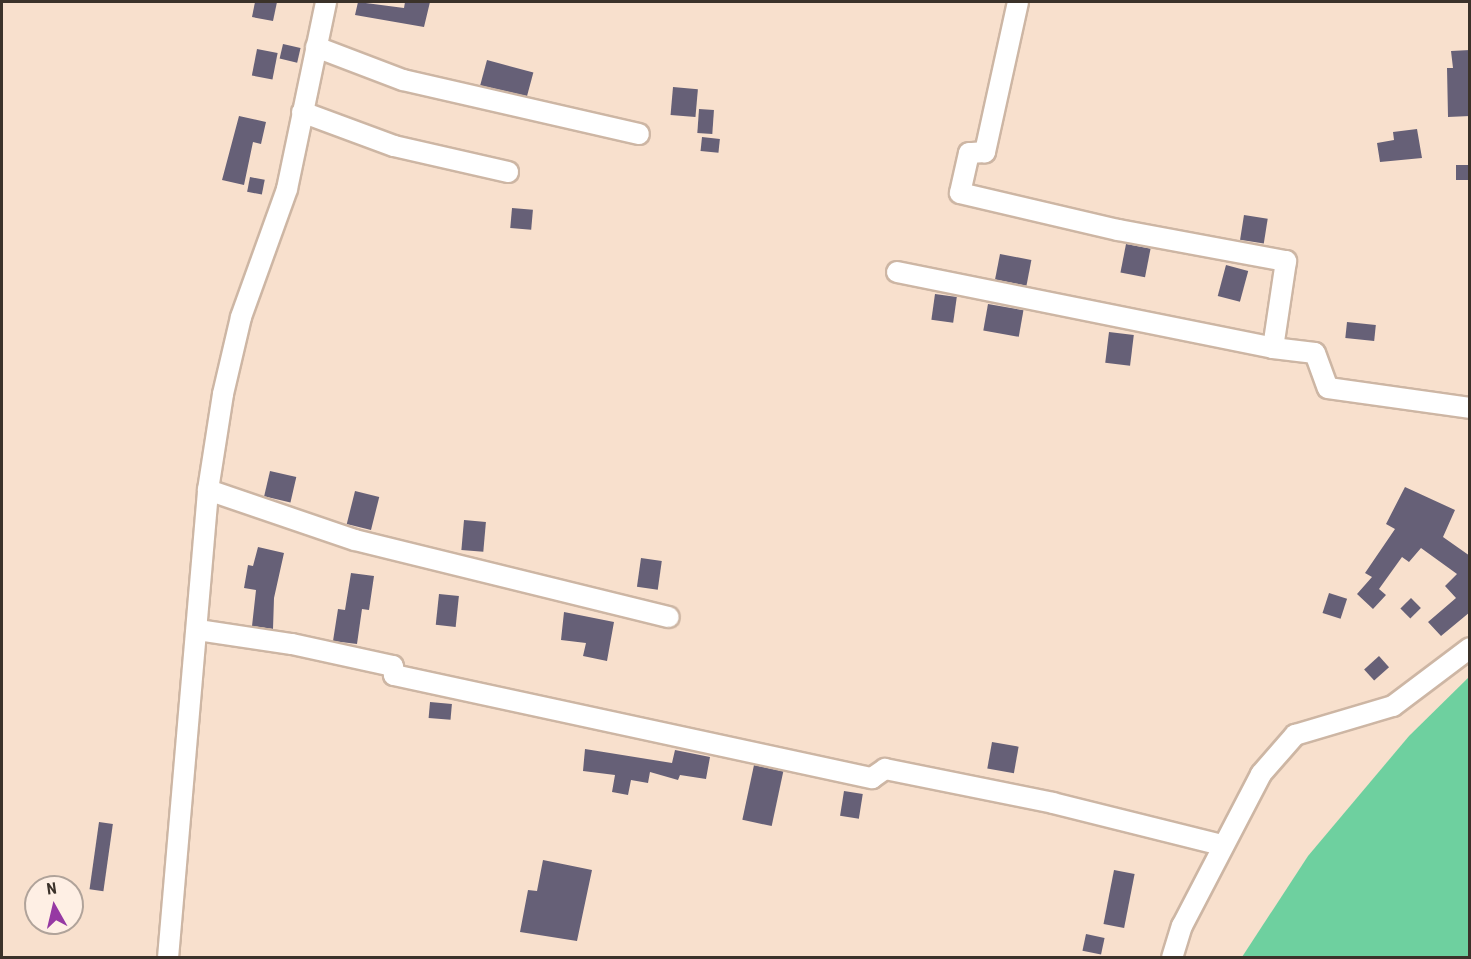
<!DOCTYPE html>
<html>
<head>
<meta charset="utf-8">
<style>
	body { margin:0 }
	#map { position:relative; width:1471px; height:959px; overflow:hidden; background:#f8e0cd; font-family:"Roboto Condensed",sans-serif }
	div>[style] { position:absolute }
	.green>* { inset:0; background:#6ed09f }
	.building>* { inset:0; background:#666077; transform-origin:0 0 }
	.roads { filter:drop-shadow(2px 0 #cdb6a4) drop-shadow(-2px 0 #cdb6a4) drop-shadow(0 2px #cdb6a4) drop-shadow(0 -2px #cdb6a4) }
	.street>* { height:20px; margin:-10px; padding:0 10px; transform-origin:10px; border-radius:10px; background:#fff }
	span { translate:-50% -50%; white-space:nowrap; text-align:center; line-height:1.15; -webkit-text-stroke:6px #feefe4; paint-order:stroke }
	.frame { position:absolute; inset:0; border:3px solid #3b322a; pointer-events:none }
	.north { position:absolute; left:24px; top:875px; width:60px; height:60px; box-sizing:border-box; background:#feefe4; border:2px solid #b0a39a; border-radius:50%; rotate:352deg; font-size:16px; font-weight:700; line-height:24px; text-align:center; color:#3b322a }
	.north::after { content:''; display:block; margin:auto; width:21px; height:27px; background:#9639a3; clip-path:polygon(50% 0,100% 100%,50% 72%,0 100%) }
</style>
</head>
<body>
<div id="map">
	<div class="green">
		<i style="clip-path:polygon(1469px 677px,1469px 957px,1242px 957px,1308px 856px,1409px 736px)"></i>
	</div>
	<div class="building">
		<i style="clip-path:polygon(255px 2px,277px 2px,273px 21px,252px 17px)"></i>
		<i style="clip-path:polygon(358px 2px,404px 8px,405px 2px,430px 2px,424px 27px,355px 15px)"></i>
		<i style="left:283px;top:44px;width:18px;height:15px;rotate:13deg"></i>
		<i style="left:257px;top:49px;width:21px;height:27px;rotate:11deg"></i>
		<i style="clip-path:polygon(1470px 50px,1470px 116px,1448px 117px,1447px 68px,1453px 68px,1451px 51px)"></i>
		<i style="left:487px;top:60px;width:48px;height:27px;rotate:15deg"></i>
		<i style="left:673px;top:87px;width:25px;height:28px;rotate:5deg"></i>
		<i style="left:699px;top:109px;width:15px;height:24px;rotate:4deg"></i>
		<i style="clip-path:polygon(239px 116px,266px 122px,261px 144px,253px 142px,244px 185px,222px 180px)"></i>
		<i style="clip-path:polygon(1417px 129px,1422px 158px,1380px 162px,1377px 143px,1394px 140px,1393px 132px)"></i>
		<i style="left:702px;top:137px;width:18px;height:14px;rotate:6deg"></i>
		<i style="left:1456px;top:165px;width:14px;height:15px"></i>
		<i style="left:250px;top:177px;width:15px;height:15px;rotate:11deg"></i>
		<i style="left:512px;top:208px;width:21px;height:20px;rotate:5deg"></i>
		<i style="left:1244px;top:215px;width:24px;height:25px;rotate:9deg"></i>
		<i style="left:1126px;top:244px;width:25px;height:29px;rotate:11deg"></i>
		<i style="left:1000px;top:254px;width:32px;height:26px;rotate:11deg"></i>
		<i style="left:1226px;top:265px;width:23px;height:32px;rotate:15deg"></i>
		<i style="left:935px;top:294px;width:22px;height:26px;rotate:8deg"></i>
		<i style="left:988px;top:304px;width:36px;height:27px;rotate:10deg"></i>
		<i style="left:1347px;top:322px;width:29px;height:16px;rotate:6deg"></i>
		<i style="left:1109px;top:332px;width:25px;height:31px;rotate:7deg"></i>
		<i style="left:270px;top:471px;width:27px;height:26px;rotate:13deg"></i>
		<i style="clip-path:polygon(1405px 487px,1455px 510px,1443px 537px,1470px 556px,1470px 612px,1441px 636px,1428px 622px,1456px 598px,1445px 586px,1457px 574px,1421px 548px,1409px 562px,1402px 557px,1379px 589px,1386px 595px,1373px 609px,1357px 594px,1372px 577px,1365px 573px,1395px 529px,1386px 524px)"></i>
		<i style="left:355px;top:491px;width:25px;height:34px;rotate:14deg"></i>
		<i style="left:464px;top:520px;width:22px;height:30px;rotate:5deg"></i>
		<i style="clip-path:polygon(258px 547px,284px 553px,274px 598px,273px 629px,252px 626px,256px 590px,244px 588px,248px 565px,253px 566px)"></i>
		<i style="left:641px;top:558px;width:21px;height:29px;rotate:8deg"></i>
		<i style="clip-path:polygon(351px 573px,374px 576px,369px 610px,362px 609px,357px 644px,333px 641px,338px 609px,345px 610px)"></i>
		<i style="left:1329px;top:593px;width:19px;height:21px;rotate:18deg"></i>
		<i style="left:439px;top:594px;width:20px;height:31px;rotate:6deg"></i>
		<i style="left:1411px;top:598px;width:14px;height:15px;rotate:45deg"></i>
		<i style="clip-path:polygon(564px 612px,614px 622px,607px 661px,583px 656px,586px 643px,561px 640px)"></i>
		<i style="left:1379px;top:656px;width:15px;height:20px;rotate:48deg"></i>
		<i style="left:430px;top:702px;width:22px;height:16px;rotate:5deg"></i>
		<i style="left:992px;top:742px;width:27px;height:27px;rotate:10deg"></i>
		<i style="clip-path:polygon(585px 749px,672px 763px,675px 750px,710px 757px,706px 779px,680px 775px,678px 780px,650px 772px,648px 783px,631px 780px,628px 795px,612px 792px,615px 775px,583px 771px)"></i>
		<i style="left:754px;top:765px;width:30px;height:56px;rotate:12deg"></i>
		<i style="left:844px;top:791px;width:19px;height:25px;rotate:9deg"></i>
		<i style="left:99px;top:822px;width:14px;height:68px;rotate:8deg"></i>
		<i style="clip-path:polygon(543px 860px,592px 870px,577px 941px,520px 932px,528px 890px,537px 891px)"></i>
		<i style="left:1114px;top:870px;width:21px;height:55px;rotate:11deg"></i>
		<i style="left:1086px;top:934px;width:19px;height:17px;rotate:12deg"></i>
	</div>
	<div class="roads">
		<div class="street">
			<i style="left:1018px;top:2px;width:154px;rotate:102.4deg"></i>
			<i style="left:985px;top:152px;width:16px;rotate:176deg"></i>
			<i style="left:969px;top:153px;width:41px;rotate:102.7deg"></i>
			<i style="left:960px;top:193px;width:162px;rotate:13.2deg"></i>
			<i style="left:1118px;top:230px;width:171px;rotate:10.5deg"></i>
			<i style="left:1286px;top:261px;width:88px;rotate:98.5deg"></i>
			<i style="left:316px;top:47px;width:93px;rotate:20.8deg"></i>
			<i style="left:403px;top:80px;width:242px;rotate:12.9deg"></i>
			<i style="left:302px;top:112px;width:98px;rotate:20.3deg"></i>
			<i style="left:394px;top:146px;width:117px;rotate:12.8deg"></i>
			<i style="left:897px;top:272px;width:384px;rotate:11.4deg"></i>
			<i style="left:1273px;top:348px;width:42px;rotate:6.8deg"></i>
			<i style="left:1315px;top:353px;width:37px;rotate:70deg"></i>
			<i style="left:1328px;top:388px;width:143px;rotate:8deg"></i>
			<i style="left:208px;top:490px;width:155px;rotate:18.8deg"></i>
			<i style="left:355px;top:540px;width:323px;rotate:13.8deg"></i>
			<i style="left:198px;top:630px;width:95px;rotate:8.5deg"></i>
			<i style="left:292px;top:644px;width:103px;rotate:12.3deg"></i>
			<i style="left:393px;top:666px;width:9px;rotate:84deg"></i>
			<i style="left:394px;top:675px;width:489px;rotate:12.2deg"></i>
			<i style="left:872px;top:778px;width:16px;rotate:-35deg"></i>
			<i style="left:885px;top:769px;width:171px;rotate:11.4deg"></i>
			<i style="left:1053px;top:803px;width:174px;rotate:14deg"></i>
			<i style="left:168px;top:958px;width:470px;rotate:-85.1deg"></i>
			<i style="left:208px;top:490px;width:97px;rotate:-81.1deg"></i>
			<i style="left:223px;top:394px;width:79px;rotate:-76.8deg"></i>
			<i style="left:241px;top:317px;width:136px;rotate:-70.2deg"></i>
			<i style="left:287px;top:189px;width:191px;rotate:-78.2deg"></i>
			<i style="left:1172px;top:958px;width:34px;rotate:-73deg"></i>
			<i style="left:1182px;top:926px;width:171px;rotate:-62.5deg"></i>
			<i style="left:1261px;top:774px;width:52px;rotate:-48.9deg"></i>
			<i style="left:1295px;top:735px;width:102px;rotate:-16.5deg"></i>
			<i style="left:1393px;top:706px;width:96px;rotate:-37deg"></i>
		</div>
	</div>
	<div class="frame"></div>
	<div class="north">N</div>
</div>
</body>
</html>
